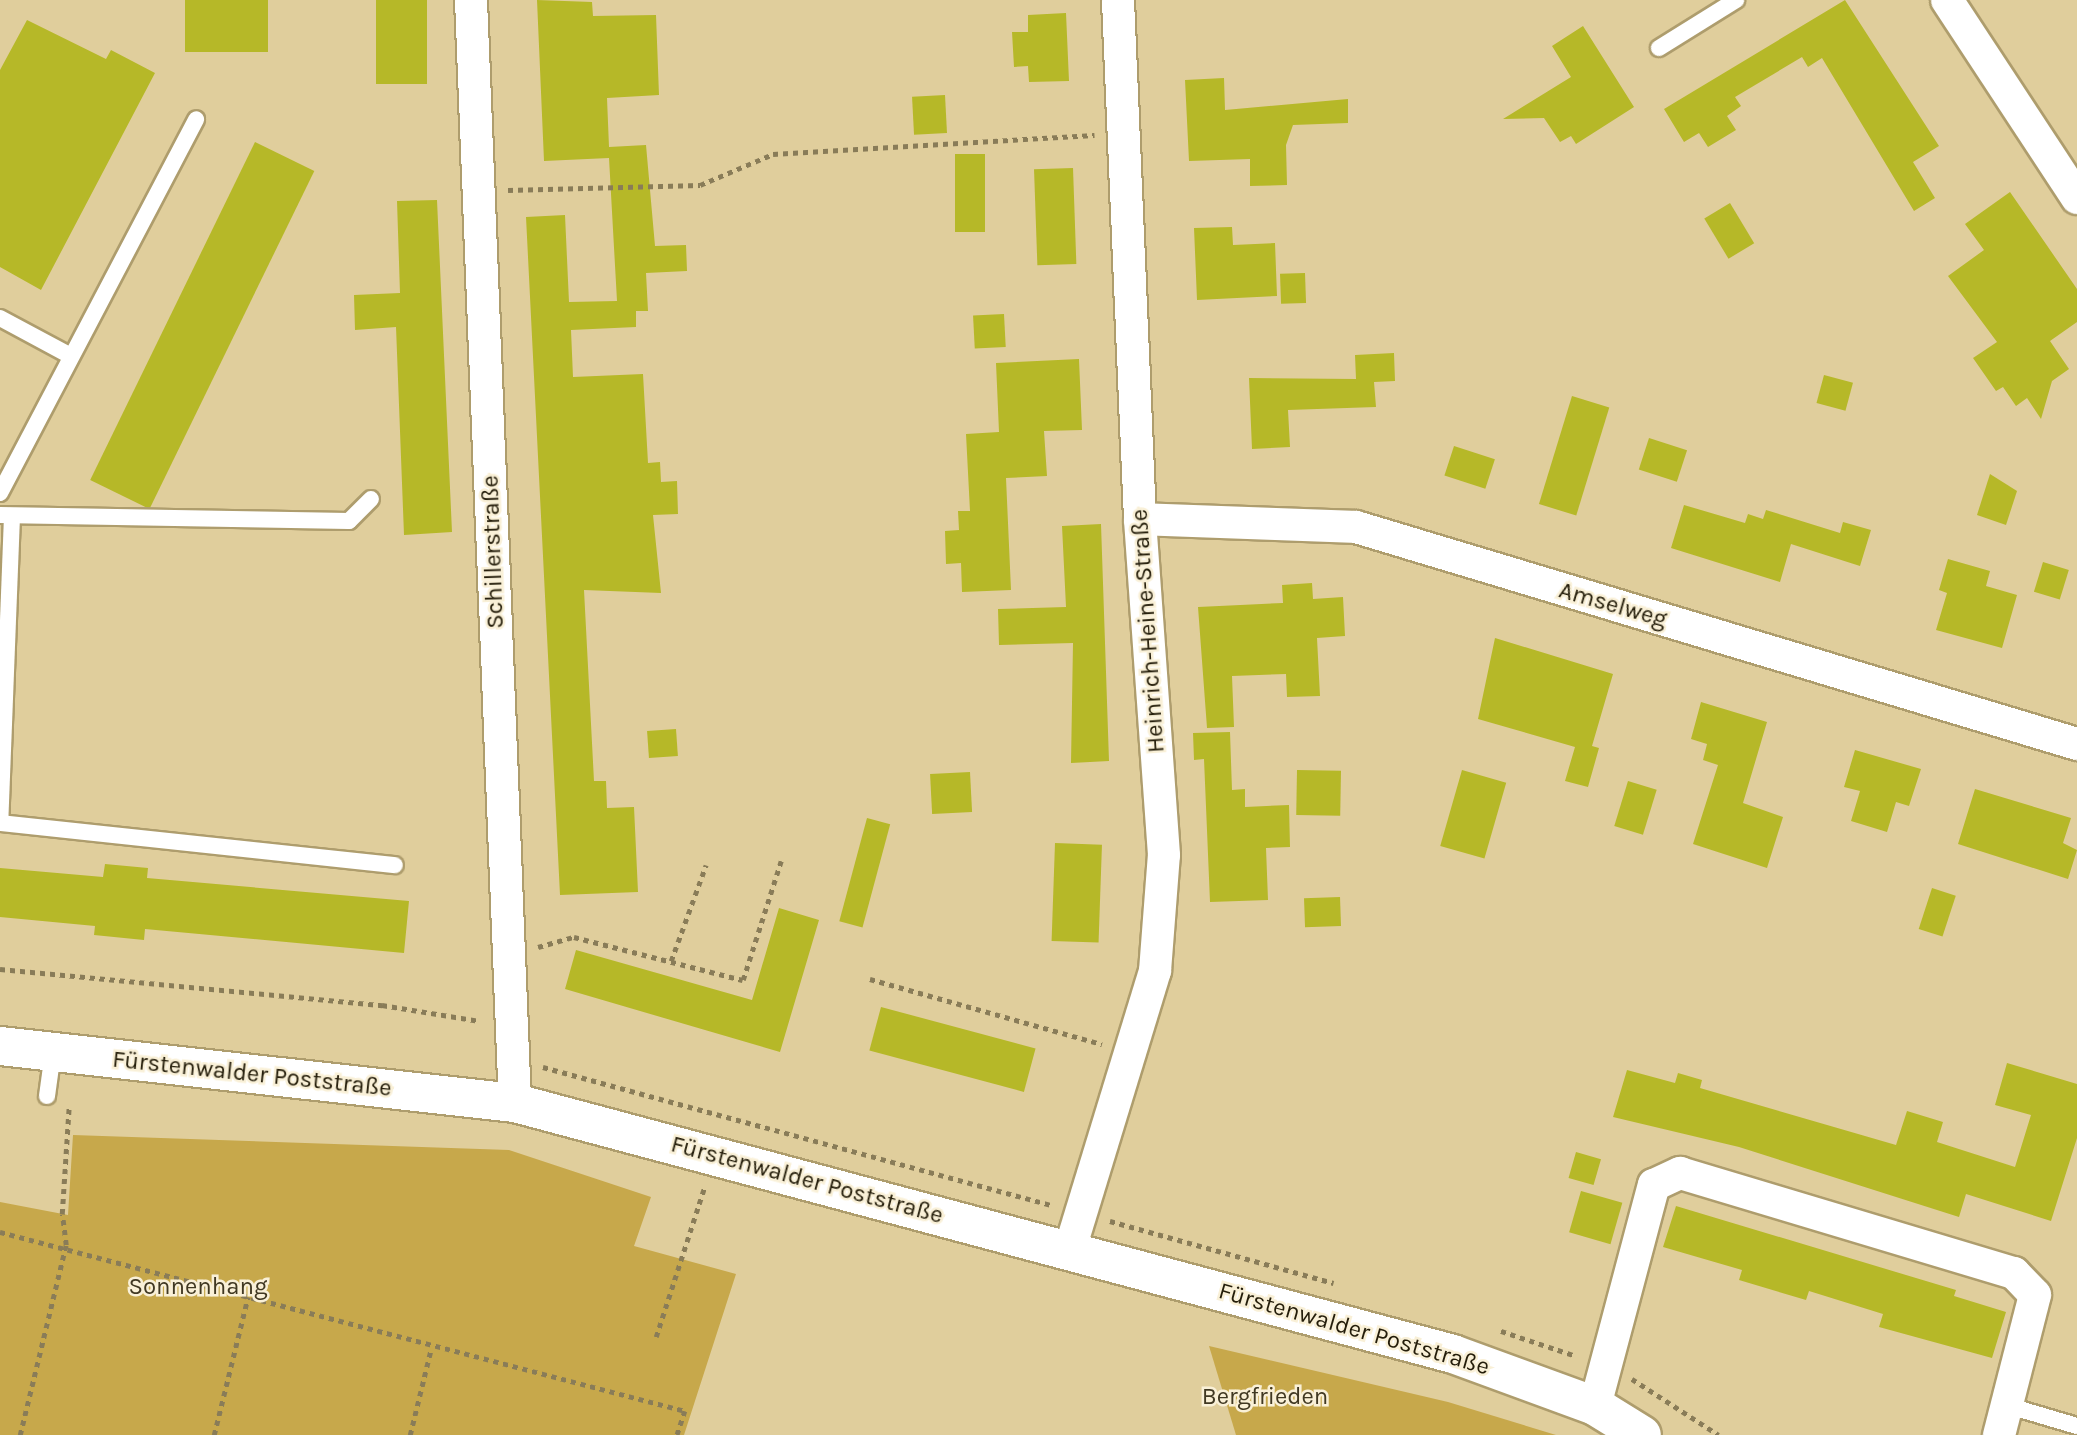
<!DOCTYPE html>
<html>
<head>
<meta charset="utf-8">
<style>
	body { margin:0 }
	#map { position:relative; width:2077px; height:1435px; overflow:hidden; background:#e0ce9c; font-family:Karla,sans-serif }
	div>[style] { position:absolute }
	.green>* { inset:0; background:#c7a84b }
	.building>* { inset:0; background:#b6b828; transform-origin:0 0 }
	.path>* { height:4.5px; margin-top:-2.25px; transform-origin:0; background:repeating-linear-gradient(90deg,#897c58 0 5px,transparent 0 10px) }
	.roads { filter:drop-shadow(2px 0 #ae9d6d) drop-shadow(-2px 0 #ae9d6d) drop-shadow(0 2px #ae9d6d) drop-shadow(0 -2px #ae9d6d) }
	.service>* { height:16px; margin:-8px; padding:0 8px; transform-origin:8px; border-radius:8px; background:#fff }
	.minor>* { height:32px; margin:-16px; padding:0 16px; transform-origin:16px; border-radius:16px; background:#fff }
	.tertiary>* { height:38px; margin:-19px; padding:0 19px; transform-origin:19px; border-radius:19px; background:#fff }
	span { translate:-50% -50%; white-space:nowrap; text-align:center; line-height:1.15; -webkit-text-stroke:5px #f9f0d7; paint-order:stroke }
	.street-label { font-size:24px; color:#241d0a }
	.park-label { font-size:24px; color:#403822 }
</style>
</head>
<body>
<div id="map">
	<div class="green">
		<i style="clip-path:polygon(73px 1135px,509px 1150px,651px 1197px,634px 1246px,736px 1274px,684px 1435px,0 1435px,0 1202px,68px 1215px)"></i>
		<i style="clip-path:polygon(1209px 1346px,1448px 1402px,1556px 1435px,1236px 1435px)"></i>
	</div>
	<div class="building">
		<i style="left:185px;top:0;width:83px;height:52px"></i>
		<i style="left:376px;top:0;width:51px;height:84px"></i>
		<i style="clip-path:polygon(537px 0,592px 2px,593px 16px,656px 15px,659px 95px,607px 98px,609px 147px,646px 145px,655px 246px,686px 245px,687px 271px,646px 273px,648px 311px,636px 311px,636px 327px,571px 330px,573px 377px,643px 374px,648px 463px,660px 462px,661px 482px,677px 481px,678px 514px,653px 515px,661px 593px,584px 590px,594px 781px,606px 781px,607px 808px,634px 807px,638px 892px,560px 895px,526px 217px,565px 215px,569px 302px,617px 301px,609px 158px,544px 161px)"></i>
		<i style="clip-path:polygon(1845px 0,1939px 146px,1913px 162px,1935px 198px,1914px 211px,1822px 58px,1808px 67px,1802px 57px,1735px 97px,1741px 106px,1727px 116px,1736px 130px,1708px 147px,1699px 133px,1684px 142px,1664px 109px)"></i>
		<i style="clip-path:polygon(1066px 13px,1069px 81px,1029px 82px,1028px 66px,1014px 67px,1012px 32px,1028px 32px,1028px 15px)"></i>
		<i style="clip-path:polygon(27px 20px,106px 59px,111px 50px,155px 73px,41px 290px,0 267px,0 70px)"></i>
		<i style="clip-path:polygon(1583px 26px,1634px 107px,1576px 144px,1571px 136px,1560px 142px,1544px 118px,1503px 119px,1571px 77px,1552px 46px)"></i>
		<i style="clip-path:polygon(1224px 78px,1225px 110px,1348px 99px,1348px 123px,1293px 125px,1286px 145px,1287px 185px,1250px 186px,1250px 159px,1189px 161px,1185px 80px)"></i>
		<i style="left:945px;top:95px;width:38px;height:33px;rotate:87deg"></i>
		<i style="left:255px;top:142px;width:66px;height:376px;rotate:26deg"></i>
		<i style="left:955px;top:154px;width:30px;height:78px"></i>
		<i style="left:1073px;top:168px;width:96px;height:39px;rotate:88deg"></i>
		<i style="clip-path:polygon(2010px 192px,2077px 289px,2077px 322px,2050px 341px,2069px 369px,2052px 381px,2041px 419px,2027px 398px,2016px 406px,2003px 387px,1996px 391px,1973px 358px,1997px 342px,1948px 276px,1984px 250px,1965px 224px)"></i>
		<i style="clip-path:polygon(437px 200px,452px 532px,404px 535px,396px 327px,355px 330px,354px 295px,400px 293px,397px 201px)"></i>
		<i style="left:1730px;top:203px;width:47px;height:30px;rotate:59deg"></i>
		<i style="clip-path:polygon(1232px 227px,1233px 245px,1275px 243px,1277px 296px,1197px 300px,1194px 228px)"></i>
		<i style="left:1305px;top:273px;width:30px;height:25px;rotate:88deg"></i>
		<i style="left:1004px;top:314px;width:33px;height:31px;rotate:87deg"></i>
		<i style="clip-path:polygon(1394px 353px,1395px 381px,1374px 382px,1376px 407px,1288px 410px,1290px 447px,1252px 449px,1249px 378px,1356px 379px,1355px 355px)"></i>
		<i style="clip-path:polygon(1079px 359px,1082px 430px,1044px 431px,1047px 476px,1006px 478px,1011px 590px,962px 592px,961px 563px,946px 564px,945px 531px,959px 530px,958px 511px,970px 511px,966px 434px,999px 432px,996px 363px)"></i>
		<i style="left:1824px;top:375px;width:30px;height:29px;rotate:15deg"></i>
		<i style="left:1572px;top:396px;width:39px;height:113px;rotate:17deg"></i>
		<i style="left:1649px;top:438px;width:40px;height:33px;rotate:18deg"></i>
		<i style="left:1454px;top:446px;width:43px;height:31px;rotate:18deg"></i>
		<i style="clip-path:polygon(1990px 474px,2017px 491px,2006px 525px,1977px 515px)"></i>
		<i style="clip-path:polygon(1684px 505px,1745px 523px,1748px 514px,1763px 519px,1766px 510px,1840px 533px,1843px 522px,1871px 530px,1860px 566px,1791px 544px,1780px 582px,1671px 548px)"></i>
		<i style="clip-path:polygon(1101px 524px,1109px 761px,1071px 763px,1073px 643px,999px 645px,998px 609px,1066px 607px,1062px 526px)"></i>
		<i style="clip-path:polygon(1948px 559px,1990px 571px,1986px 586px,2017px 595px,2002px 648px,1936px 630px,1947px 593px,1939px 590px)"></i>
		<i style="left:2043px;top:562px;width:27px;height:31px;rotate:17deg"></i>
		<i style="clip-path:polygon(1312px 583px,1313px 599px,1343px 597px,1345px 636px,1317px 638px,1320px 696px,1287px 697px,1286px 674px,1232px 676px,1234px 727px,1207px 728px,1198px 607px,1283px 603px,1282px 585px)"></i>
		<i style="clip-path:polygon(1495px 638px,1613px 674px,1592px 746px,1599px 748px,1588px 787px,1565px 781px,1575px 747px,1478px 719px)"></i>
		<i style="clip-path:polygon(1701px 702px,1767px 722px,1743px 803px,1783px 817px,1767px 868px,1693px 844px,1718px 765px,1703px 760px,1707px 744px,1691px 739px)"></i>
		<i style="left:676px;top:729px;width:27px;height:29px;rotate:86deg"></i>
		<i style="clip-path:polygon(1230px 732px,1232px 790px,1245px 789px,1245px 807px,1289px 805px,1290px 847px,1266px 848px,1268px 900px,1210px 902px,1204px 759px,1194px 760px,1193px 733px)"></i>
		<i style="clip-path:polygon(1855px 750px,1921px 769px,1909px 806px,1896px 802px,1887px 832px,1851px 821px,1860px 791px,1844px 787px)"></i>
		<i style="left:1297px;top:770px;width:44px;height:45px;rotate:1deg"></i>
		<i style="left:1462px;top:770px;width:46px;height:79px;rotate:16deg"></i>
		<i style="left:970px;top:772px;width:40px;height:40px;rotate:87deg"></i>
		<i style="left:1628px;top:781px;width:30px;height:47px;rotate:17deg"></i>
		<i style="clip-path:polygon(1975px 789px,2071px 818px,2063px 843px,2077px 850px,2068px 879px,1958px 844px)"></i>
		<i style="left:867px;top:818px;width:24px;height:107px;rotate:15deg"></i>
		<i style="left:1055px;top:843px;width:47px;height:98px;rotate:2deg"></i>
		<i style="clip-path:polygon(105px 864px,148px 868px,147px 878px,409px 901px,404px 953px,145px 929px,144px 940px,94px 935px,95px 926px,0 917px,0 868px,103px 877px)"></i>
		<i style="left:1932px;top:888px;width:25px;height:43px;rotate:18deg"></i>
		<i style="left:1340px;top:897px;width:29px;height:36px;rotate:88deg"></i>
		<i style="clip-path:polygon(779px 908px,819px 920px,780px 1052px,565px 989px,576px 950px,752px 1000px)"></i>
		<i style="left:881px;top:1007px;width:160px;height:45px;rotate:15deg"></i>
		<i style="clip-path:polygon(2007px 1063px,2077px 1084px,2077px 1138px,2051px 1221px,1966px 1194px,1959px 1217px,1739px 1147px,1613px 1117px,1627px 1070px,1675px 1083px,1678px 1073px,1702px 1080px,1700px 1088px,1896px 1145px,1907px 1111px,1943px 1122px,1937px 1142px,2015px 1167px,2031px 1115px,1995px 1105px)"></i>
		<i style="left:1576px;top:1152px;width:26px;height:27px;rotate:16deg"></i>
		<i style="left:1581px;top:1191px;width:43px;height:43px;rotate:16deg"></i>
		<i style="clip-path:polygon(1676px 1206px,1956px 1290px,1954px 1296px,2006px 1312px,1992px 1358px,1879px 1327px,1883px 1314px,1809px 1291px,1806px 1300px,1739px 1280px,1742px 1270px,1663px 1247px)"></i>
	</div>
	<div class="path">
		<i style="left:508px;top:190px;width:192px;rotate:-1.5deg"></i>
		<i style="left:700px;top:185px;width:79px;rotate:-23deg"></i>
		<i style="left:773px;top:154px;width:322px;rotate:-3.4deg"></i>
		<i style="left:538px;top:947px;width:37px;rotate:-16deg"></i>
		<i style="left:574px;top:937px;width:174px;rotate:14.3deg"></i>
		<i style="left:743px;top:980px;width:125px;rotate:-72.3deg"></i>
		<i style="left:671px;top:961px;width:102px;rotate:-70deg"></i>
		<i style="left:0;top:969px;width:384px;rotate:5.4deg"></i>
		<i style="left:382px;top:1005px;width:99px;rotate:9.3deg"></i>
		<i style="left:870px;top:979px;width:241px;rotate:15.7deg"></i>
		<i style="left:543px;top:1067px;width:526px;rotate:15.2deg"></i>
		<i style="left:1110px;top:1221px;width:232px;rotate:15.5deg"></i>
		<i style="left:0;top:1232px;width:708px;rotate:14.64deg"></i>
		<i style="left:685px;top:1411px;width:25px;rotate:108deg"></i>
		<i style="left:1501px;top:1331px;width:79px;rotate:18.4deg"></i>
		<i style="left:656px;top:1337px;width:157px;rotate:-72.1deg"></i>
		<i style="left:1632px;top:1379px;width:103px;rotate:32.8deg"></i>
		<i style="left:20px;top:1435px;width:195px;rotate:-76.4deg"></i>
		<i style="left:66px;top:1245px;width:31px;rotate:-97deg"></i>
		<i style="left:62px;top:1214px;width:108px;rotate:-86.3deg"></i>
		<i style="left:214px;top:1435px;width:142px;rotate:-76.2deg"></i>
		<i style="left:410px;top:1435px;width:89px;rotate:-76.3deg"></i>
	</div>
	<div class="roads">
		<div class="service">
			<i style="left:1659px;top:48px;width:91px;rotate:-31.9deg"></i>
			<i style="left:0;top:318px;width:78px;rotate:28.2deg"></i>
			<i style="left:0;top:493px;width:422px;rotate:-62.3deg"></i>
			<i style="left:0;top:515px;width:349px;rotate:1deg"></i>
			<i style="left:349px;top:521px;width:31px;rotate:-45deg"></i>
			<i style="left:12px;top:516px;width:307px;rotate:92.2deg"></i>
			<i style="left:0;top:823px;width:397px;rotate:6.1deg"></i>
			<i style="left:47px;top:1096px;width:44px;rotate:-82.2deg"></i>
			<i style="left:2006px;top:1405px;width:74px;rotate:16.5deg"></i>
		</div>
		<div class="minor">
			<i style="left:471px;top:0;width:1104px;rotate:87.72deg"></i>
			<i style="left:1947px;top:0;width:237px;rotate:56.7deg"></i>
			<i style="left:1140px;top:519px;width:216px;rotate:2.1deg"></i>
			<i style="left:1356px;top:527px;width:753px;rotate:16.75deg"></i>
			<i style="left:1070px;top:1249px;width:291px;rotate:-73deg"></i>
			<i style="left:1155px;top:971px;width:116px;rotate:-85.6deg"></i>
			<i style="left:1164px;top:855px;width:337px;rotate:-94.1deg"></i>
			<i style="left:1140px;top:519px;width:519px;rotate:-92.43deg"></i>
			<i style="left:1595px;top:1406px;width:229px;rotate:-75.1deg"></i>
			<i style="left:1654px;top:1185px;width:29px;rotate:-25deg"></i>
			<i style="left:1680px;top:1173px;width:349px;rotate:16.7deg"></i>
			<i style="left:2014px;top:1273px;width:30px;rotate:46deg"></i>
			<i style="left:2035px;top:1295px;width:145px;rotate:104.4deg"></i>
		</div>
		<div class="tertiary">
			<i style="left:0;top:1046px;width:518px;rotate:6.32deg"></i>
			<i style="left:515px;top:1103px;width:971px;rotate:14.98deg"></i>
			<i style="left:1453px;top:1354px;width:151px;rotate:20.1deg"></i>
			<i style="left:1595px;top:1406px;width:55px;rotate:31.7deg"></i>
		</div>
	</div>
	<div class="street-label">
		<span style="left:493px;top:552px;rotate:-92deg">Schillerstraße</span>
		<span style="left:1613px;top:605px;rotate:16deg">Amselweg</span>
		<span style="left:1148px;top:631px;rotate:-94deg">Heinrich-Heine-Straße</span>
		<span style="left:252px;top:1074px;rotate:6deg">Fürstenwalder Poststraße</span>
		<span style="left:807px;top:1180px;rotate:15deg">Fürstenwalder Poststraße</span>
		<span style="left:1354px;top:1329px;rotate:16deg">Fürstenwalder Poststraße</span>
	</div>
	<div class="park-label">
		<span style="left:198px;top:1287px">Sonnenhang</span>
		<span style="left:1265px;top:1397px">Bergfrieden</span>
	</div>
</div>
</body>
</html>
